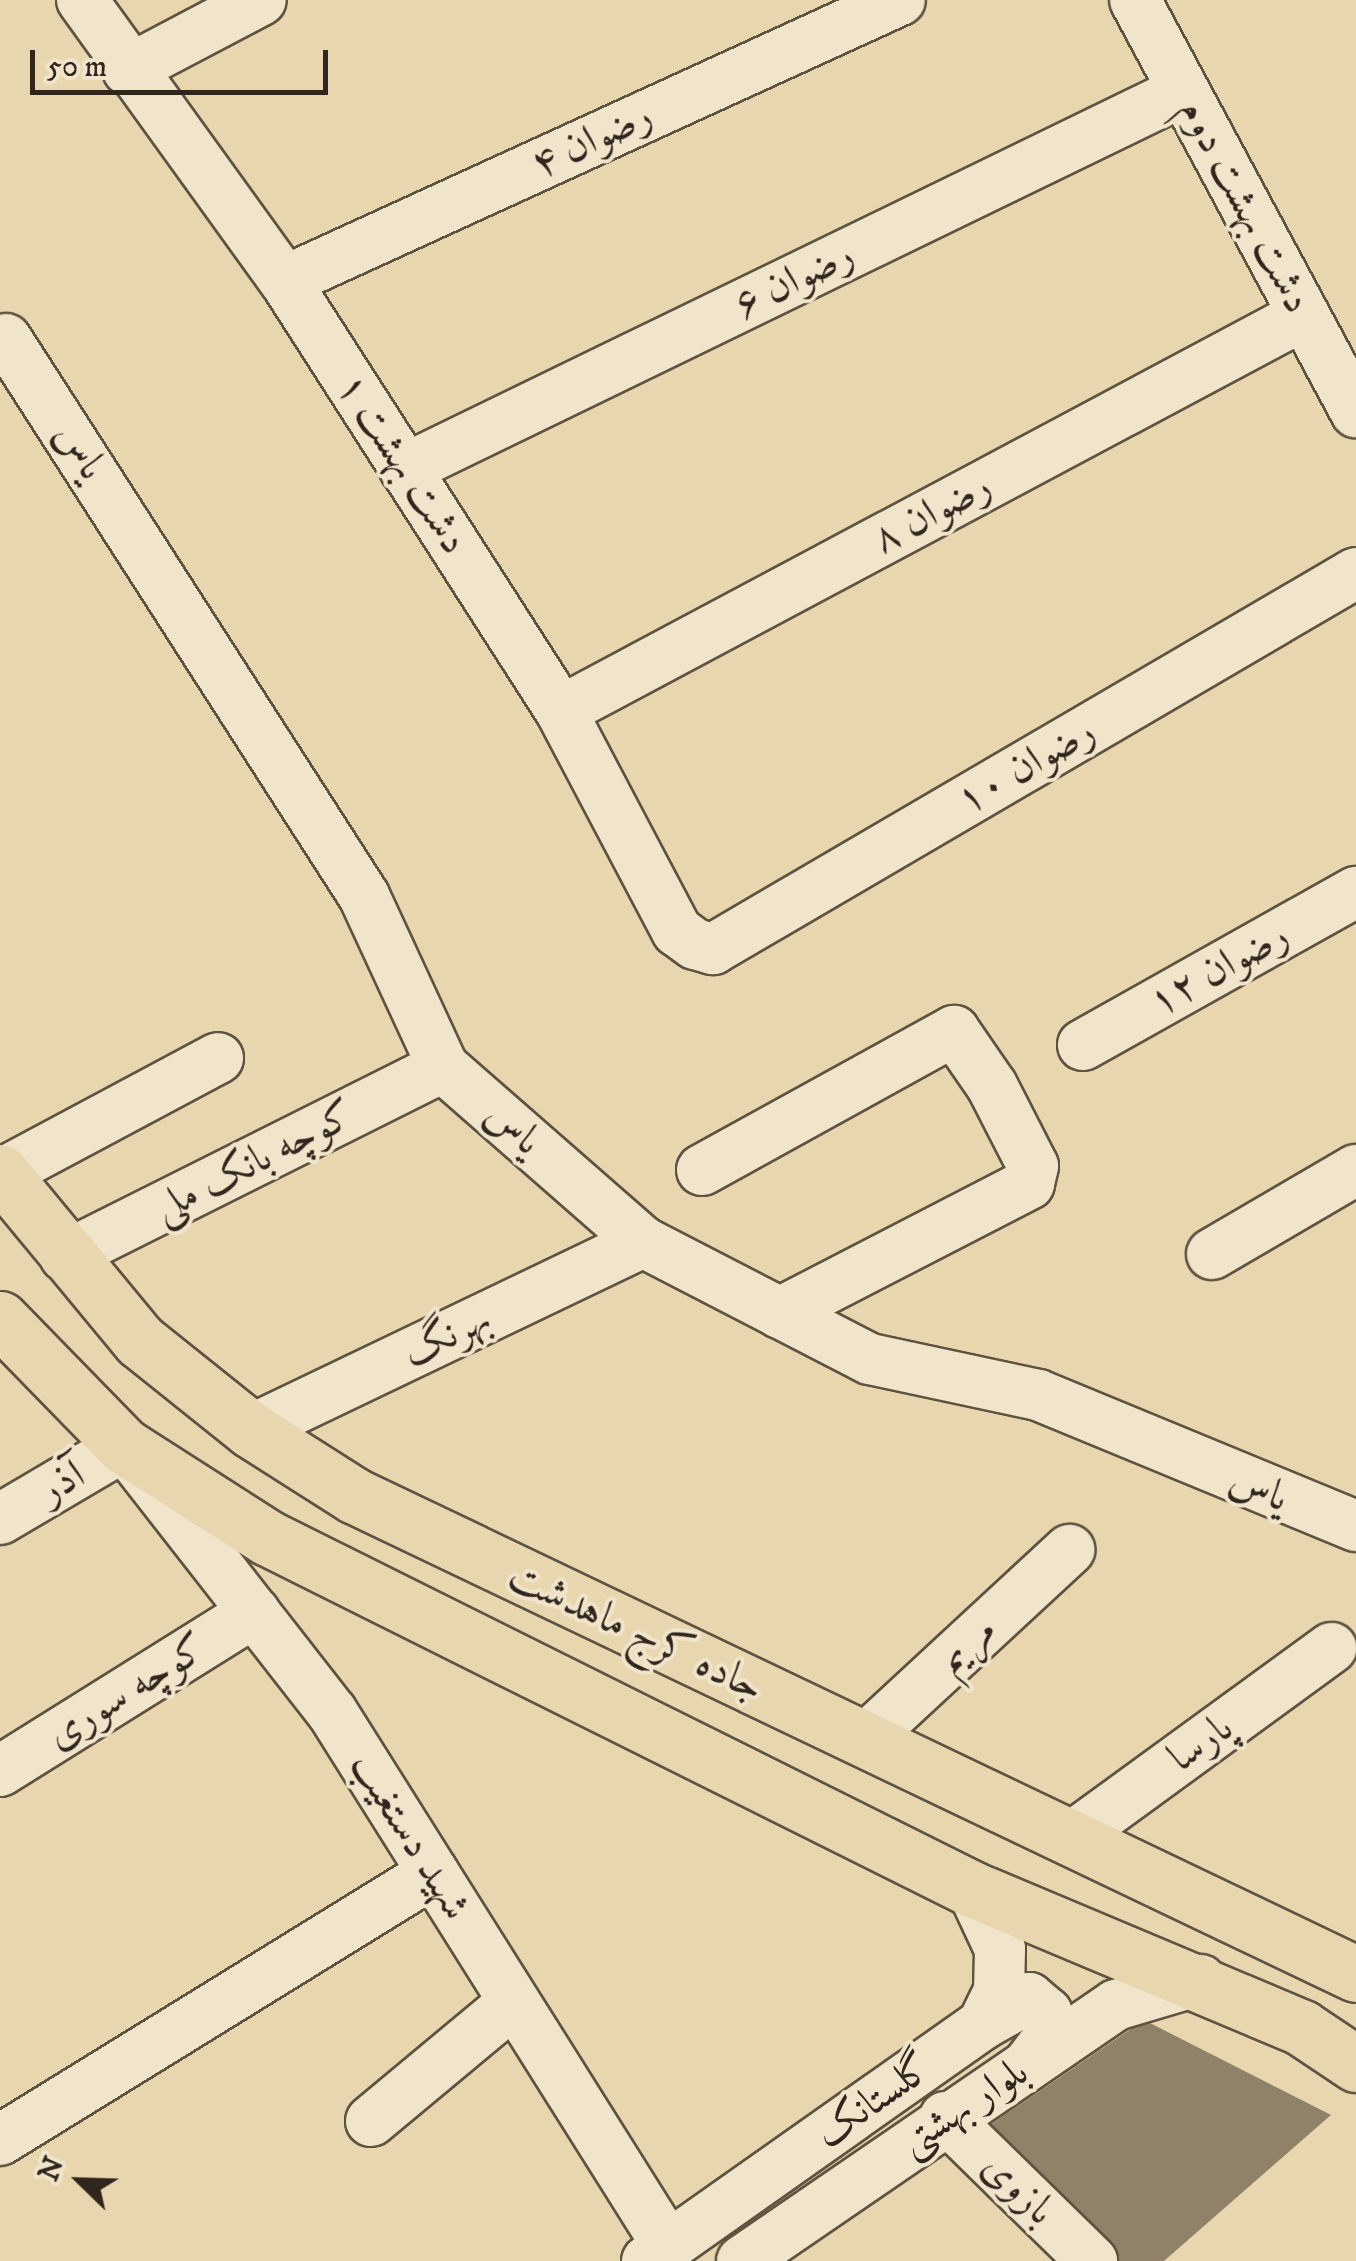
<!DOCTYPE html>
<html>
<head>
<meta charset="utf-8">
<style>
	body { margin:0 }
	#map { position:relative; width:1356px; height:2261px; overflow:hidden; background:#e8d6ae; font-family:"IM FELL DW Pica",Amiri,serif }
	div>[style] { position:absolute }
	.building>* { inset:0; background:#908268 }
	.roads { filter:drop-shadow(2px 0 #5e5241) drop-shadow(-2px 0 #5e5241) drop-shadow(0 2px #5e5241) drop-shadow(0 -2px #5e5241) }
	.minor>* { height:50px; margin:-25px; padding:0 25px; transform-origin:25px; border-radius:25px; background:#f0e4ca }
	.major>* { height:55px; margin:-27.5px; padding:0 27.5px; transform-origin:27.5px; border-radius:27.5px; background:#e8d6ae }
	span { translate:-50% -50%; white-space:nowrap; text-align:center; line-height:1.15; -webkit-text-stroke:8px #f0e4ca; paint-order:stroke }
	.street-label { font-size:42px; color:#30261d }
	.north { position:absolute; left:30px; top:2131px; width:100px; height:100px; -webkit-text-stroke:8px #f0e4ca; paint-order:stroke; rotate:293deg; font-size:28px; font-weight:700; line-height:40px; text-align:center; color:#30261d }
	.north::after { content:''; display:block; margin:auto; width:35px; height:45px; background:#30261d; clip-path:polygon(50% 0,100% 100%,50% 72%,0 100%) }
	.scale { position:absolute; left:30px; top:50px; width:298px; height:45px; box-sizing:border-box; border:5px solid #30261d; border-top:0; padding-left:12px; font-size:30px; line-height:35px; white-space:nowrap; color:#30261d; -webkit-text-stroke:8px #f0e4ca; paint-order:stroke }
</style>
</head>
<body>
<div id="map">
	<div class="building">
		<i style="clip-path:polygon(1144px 2020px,1331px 2115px,1164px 2261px,1117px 2261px,987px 2127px)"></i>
	</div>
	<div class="roads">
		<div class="minor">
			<i style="left:82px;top:0;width:347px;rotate:54.2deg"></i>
			<i style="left:285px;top:281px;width:511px;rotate:57.31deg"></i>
			<i style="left:561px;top:711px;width:249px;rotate:62.2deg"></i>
			<i style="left:677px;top:931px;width:22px;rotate:36deg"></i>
			<i style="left:695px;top:944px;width:19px;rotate:16deg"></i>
			<i style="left:713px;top:949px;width:745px;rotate:-30.32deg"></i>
			<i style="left:1135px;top:0;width:468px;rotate:61.8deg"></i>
			<i style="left:128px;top:70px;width:150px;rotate:-27.8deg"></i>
			<i style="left:285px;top:281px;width:676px;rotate:-24.56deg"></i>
			<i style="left:6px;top:339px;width:662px;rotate:57.27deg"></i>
			<i style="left:364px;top:896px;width:188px;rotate:65.2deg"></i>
			<i style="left:443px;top:1067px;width:266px;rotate:41.2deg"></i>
			<i style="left:643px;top:1242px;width:255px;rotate:27.3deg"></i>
			<i style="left:870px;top:1359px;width:172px;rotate:12.1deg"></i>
			<i style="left:1038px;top:1395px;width:344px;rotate:22.4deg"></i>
			<i style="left:405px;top:469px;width:865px;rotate:-25.91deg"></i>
			<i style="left:561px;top:711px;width:842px;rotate:-28.06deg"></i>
			<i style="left:1083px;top:1045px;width:313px;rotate:-29.3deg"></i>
			<i style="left:702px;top:1170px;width:288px;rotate:-28.9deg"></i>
			<i style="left:954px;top:1031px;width:67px;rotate:55.4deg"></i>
			<i style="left:992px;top:1086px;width:90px;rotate:62.9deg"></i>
			<i style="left:1033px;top:1166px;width:18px;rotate:103deg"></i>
			<i style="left:1029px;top:1184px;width:281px;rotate:152.7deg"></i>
			<i style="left:1px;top:1174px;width:246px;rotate:-28.1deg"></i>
			<i style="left:1212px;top:1254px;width:167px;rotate:-30.3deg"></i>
			<i style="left:65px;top:1256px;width:423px;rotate:-26.6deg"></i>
			<i style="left:251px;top:1430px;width:435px;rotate:-25.6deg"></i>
			<i style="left:0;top:1519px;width:144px;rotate:-30.5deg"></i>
			<i style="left:124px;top:1446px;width:338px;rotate:52deg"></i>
			<i style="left:332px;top:1712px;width:631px;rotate:57.82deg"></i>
			<i style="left:864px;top:1740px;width:280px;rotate:-42.8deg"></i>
			<i style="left:0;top:1771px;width:300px;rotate:-32deg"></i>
			<i style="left:1072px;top:1837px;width:321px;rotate:-36.1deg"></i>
			<i style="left:983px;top:2024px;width:53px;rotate:-29.5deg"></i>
			<i style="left:1029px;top:1998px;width:23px;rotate:40deg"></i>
			<i style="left:1047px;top:2013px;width:21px;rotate:76deg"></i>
			<i style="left:1052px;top:2033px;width:41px;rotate:127.1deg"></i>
			<i style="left:945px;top:2117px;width:206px;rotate:44.4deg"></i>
			<i style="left:371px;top:2121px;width:186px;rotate:-39.8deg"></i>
			<i style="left:0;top:2140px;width:509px;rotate:-31.66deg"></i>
			<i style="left:647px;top:2261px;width:411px;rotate:-35.2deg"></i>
			<i style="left:983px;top:2024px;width:37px;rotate:-64deg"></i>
			<i style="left:999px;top:1991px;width:42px;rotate:-88.6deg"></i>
			<i style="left:1000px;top:1949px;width:66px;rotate:-115deg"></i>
			<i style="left:742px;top:2261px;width:453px;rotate:-34.4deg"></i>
			<i style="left:1116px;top:2005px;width:88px;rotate:-16.6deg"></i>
		</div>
		<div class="major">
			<i style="left:0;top:1172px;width:219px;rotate:50.4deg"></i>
			<i style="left:140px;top:1341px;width:142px;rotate:38.7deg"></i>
			<i style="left:251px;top:1430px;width:123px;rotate:32.4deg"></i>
			<i style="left:355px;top:1496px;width:1109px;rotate:25.53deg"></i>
			<i style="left:0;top:1319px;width:177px;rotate:45.7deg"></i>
			<i style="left:124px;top:1446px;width:171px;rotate:32.6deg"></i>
			<i style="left:268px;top:1538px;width:787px;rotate:26.5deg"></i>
			<i style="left:972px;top:1889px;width:358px;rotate:22.8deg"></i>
			<i style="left:1302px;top:2028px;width:65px;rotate:33.7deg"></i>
		</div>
	</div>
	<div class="street-label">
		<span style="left:592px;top:140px;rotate:-25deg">رضوان ۴</span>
		<span style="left:1245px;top:206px;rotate:62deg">دشت بهشت دوم</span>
		<span style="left:794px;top:280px;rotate:-26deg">رضوان ۶</span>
		<span style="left:80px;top:451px;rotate:57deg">یاس</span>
		<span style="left:402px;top:464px;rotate:57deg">دشت بهشت ۱</span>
		<span style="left:932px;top:513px;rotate:-28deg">رضوان ۸</span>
		<span style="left:1026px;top:766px;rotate:-30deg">رضوان ۱۰</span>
		<span style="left:1219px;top:969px;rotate:-29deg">رضوان ۱۲</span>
		<span style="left:513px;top:1128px;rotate:41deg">یاس</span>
		<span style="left:254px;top:1162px;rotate:-27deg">کوچه بانک ملی</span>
		<span style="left:447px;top:1336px;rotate:-26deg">بهرنگ</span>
		<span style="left:62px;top:1483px;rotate:-30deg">آذر</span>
		<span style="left:1259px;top:1489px;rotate:23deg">یاس</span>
		<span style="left:636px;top:1632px;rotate:25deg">جاده کرج ماهدشت</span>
		<span style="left:967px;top:1645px;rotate:-43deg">مریم</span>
		<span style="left:127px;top:1692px;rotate:-32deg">کوچه سوری</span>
		<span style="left:1201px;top:1743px;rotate:-36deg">پارسا</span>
		<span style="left:410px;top:1836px;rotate:58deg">شهید دستغیب</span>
		<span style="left:874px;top:2101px;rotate:-35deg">گلستانک</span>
		<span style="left:964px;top:2107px;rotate:-33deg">بلوار بهشتی</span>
		<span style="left:1018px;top:2189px;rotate:44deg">بازوی</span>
	</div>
	<div class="north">N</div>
	<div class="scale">50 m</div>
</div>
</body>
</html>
